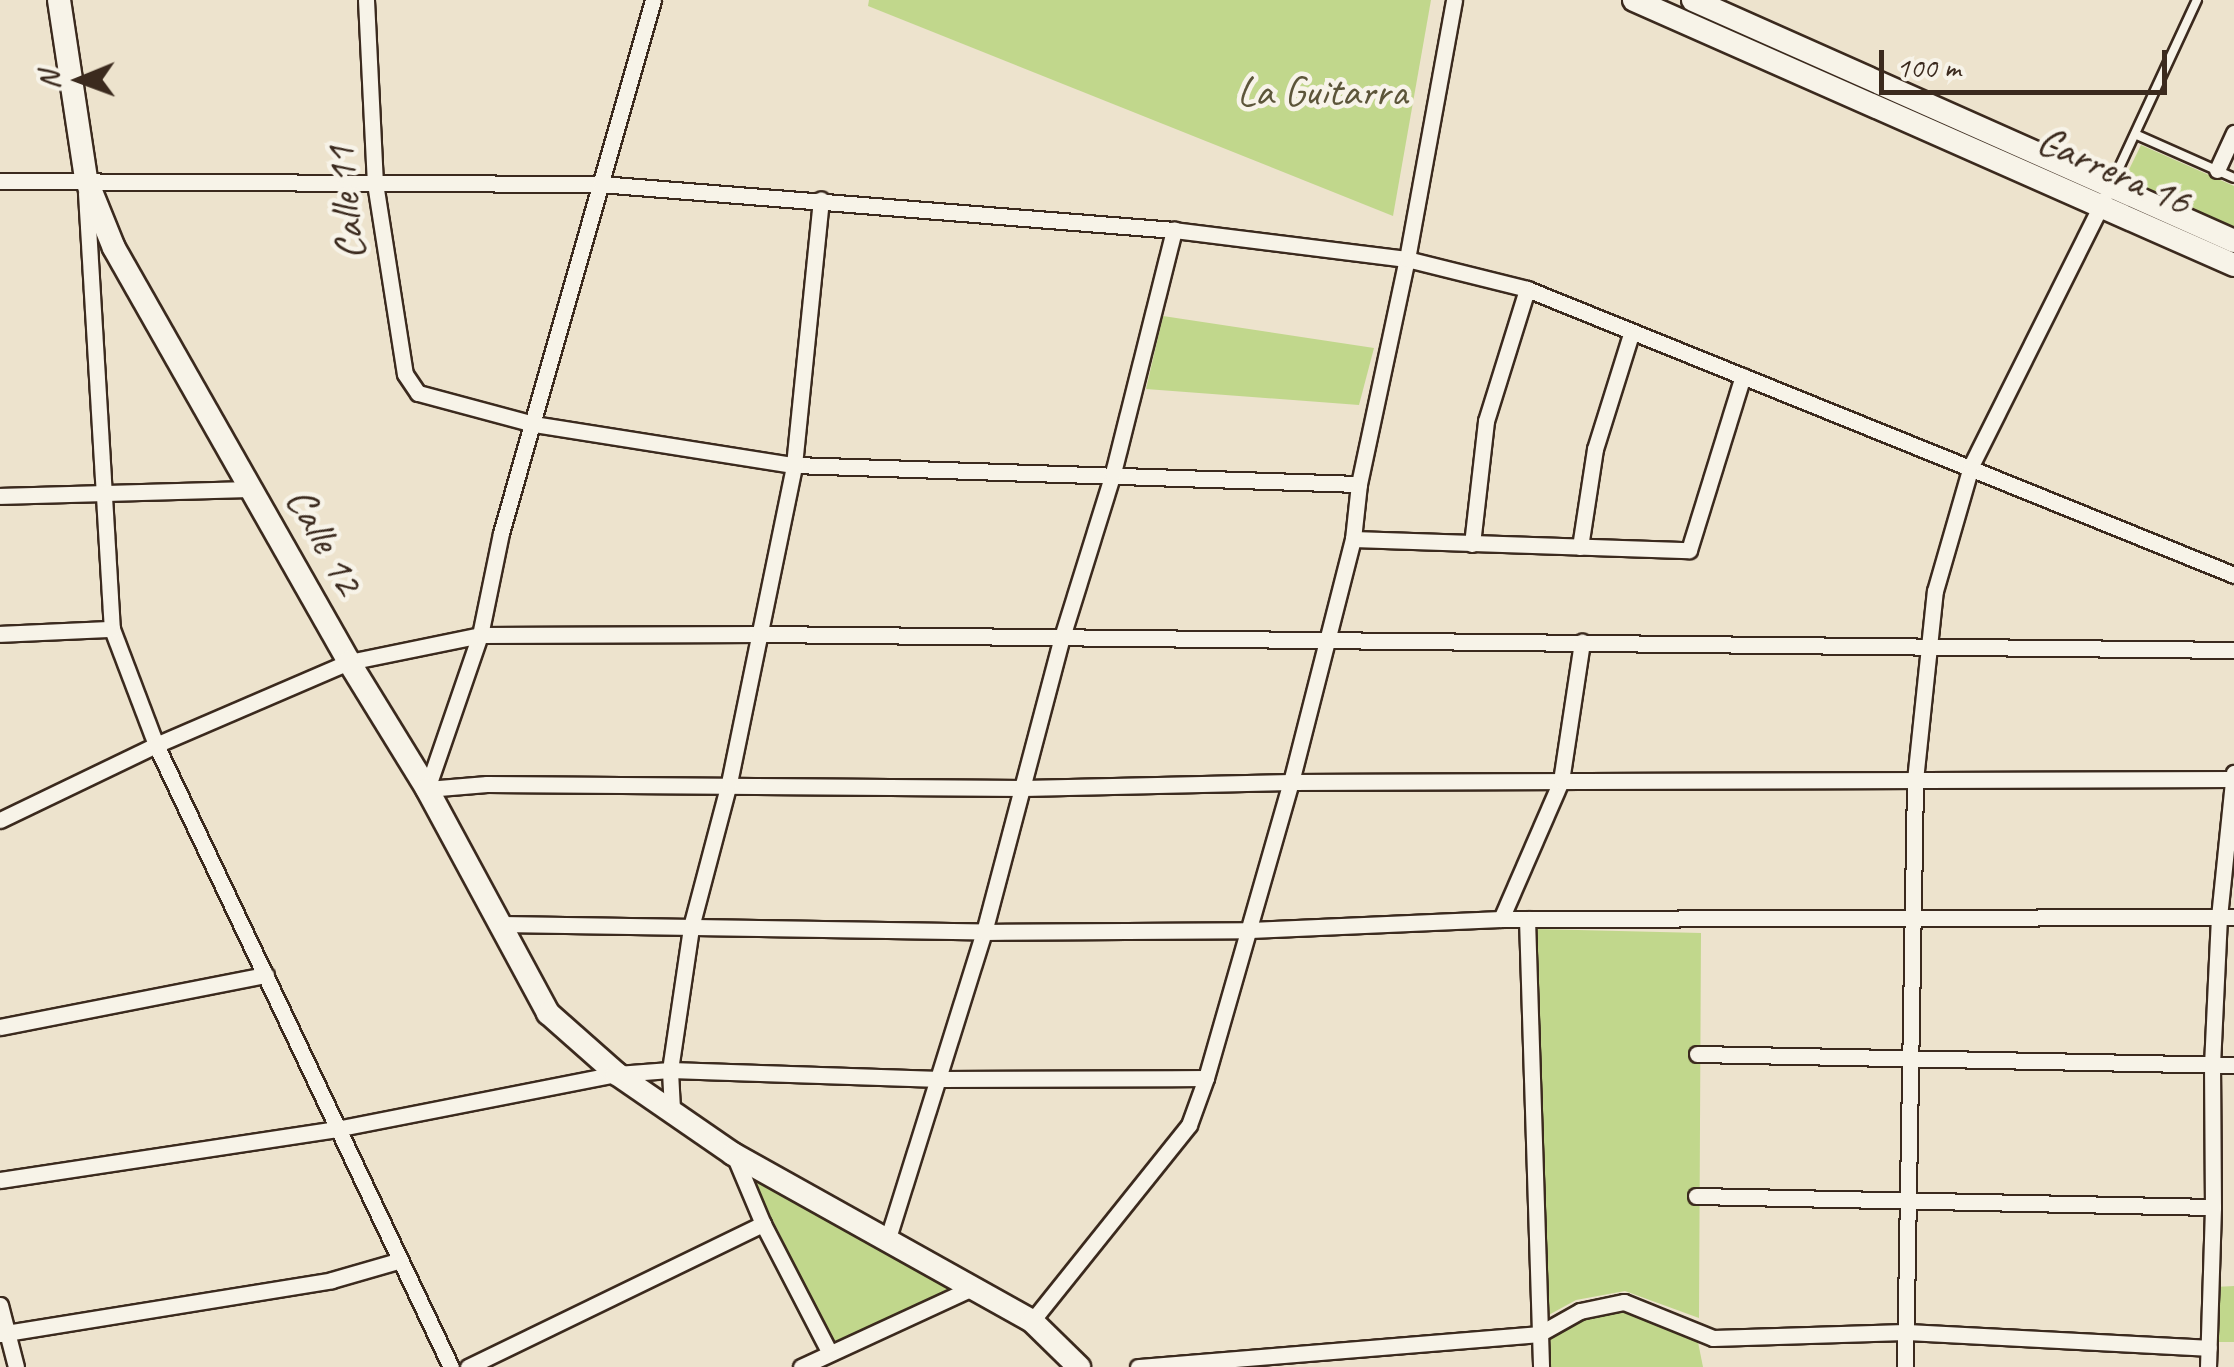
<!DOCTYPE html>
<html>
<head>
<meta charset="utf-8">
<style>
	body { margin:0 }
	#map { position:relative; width:2234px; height:1367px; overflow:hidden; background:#ede3cd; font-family:Caveat,sans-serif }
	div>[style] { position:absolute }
	.green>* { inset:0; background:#c1d78c }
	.roads { filter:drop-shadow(2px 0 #3b2a1e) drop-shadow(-2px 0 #3b2a1e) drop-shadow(0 2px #3b2a1e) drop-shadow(0 -2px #3b2a1e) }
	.lane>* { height:8px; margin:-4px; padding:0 4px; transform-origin:4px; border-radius:4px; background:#f7f3e8 }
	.street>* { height:15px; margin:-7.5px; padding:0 7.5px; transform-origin:7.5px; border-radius:7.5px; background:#f7f3e8 }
	.secondary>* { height:22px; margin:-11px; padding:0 11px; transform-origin:11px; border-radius:11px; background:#f7f3e8 }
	span { translate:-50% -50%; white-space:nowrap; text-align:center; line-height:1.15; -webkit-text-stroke:9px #f7f3e8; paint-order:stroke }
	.park-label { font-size:42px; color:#5c553a }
	.street-label { font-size:42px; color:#3b2a1e }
	.north { position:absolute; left:30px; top:30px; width:100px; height:100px; -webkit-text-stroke:8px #f7f3e8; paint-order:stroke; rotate:269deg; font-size:28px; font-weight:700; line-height:40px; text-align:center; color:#3b2a1e }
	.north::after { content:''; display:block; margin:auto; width:35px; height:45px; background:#3b2a1e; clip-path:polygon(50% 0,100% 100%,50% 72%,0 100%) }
	.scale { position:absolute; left:1879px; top:50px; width:288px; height:45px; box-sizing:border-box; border:5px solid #3b2a1e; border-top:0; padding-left:12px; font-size:30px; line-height:35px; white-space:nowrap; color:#3b2a1e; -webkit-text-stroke:8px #f7f3e8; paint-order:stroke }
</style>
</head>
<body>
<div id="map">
	<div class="green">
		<i style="clip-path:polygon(869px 0,1431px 0,1393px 216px,868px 6px)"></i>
		<i style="clip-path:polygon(2141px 145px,2234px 186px,2234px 233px,2122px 184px)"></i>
		<i style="clip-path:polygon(1163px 316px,1374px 348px,1359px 405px,1146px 389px)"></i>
		<i style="clip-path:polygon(1537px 929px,1701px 933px,1699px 1318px,1625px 1291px,1576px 1300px,1545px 1317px)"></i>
		<i style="clip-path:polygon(750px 1174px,951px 1290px,833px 1342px)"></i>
		<i style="clip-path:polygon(2234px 1286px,2234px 1342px,2219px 1342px,2215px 1287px)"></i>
		<i style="clip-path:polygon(1623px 1310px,1698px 1342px,1703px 1367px,1549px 1367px,1547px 1339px,1583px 1320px)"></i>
	</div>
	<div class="roads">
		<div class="lane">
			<i style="left:2137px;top:135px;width:106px;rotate:23.9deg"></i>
			<i style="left:2112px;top:183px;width:202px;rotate:-65.1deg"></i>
		</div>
		<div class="street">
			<i style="left:366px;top:0;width:183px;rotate:87.2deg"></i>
			<i style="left:375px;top:183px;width:193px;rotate:81.1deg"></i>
			<i style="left:405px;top:374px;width:23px;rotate:56deg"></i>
			<i style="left:418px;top:393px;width:120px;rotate:15deg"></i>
			<i style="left:534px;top:424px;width:263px;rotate:9deg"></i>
			<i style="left:794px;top:465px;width:565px;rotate:1.93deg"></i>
			<i style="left:653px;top:0;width:554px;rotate:105.92deg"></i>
			<i style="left:501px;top:533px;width:104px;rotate:101.6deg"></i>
			<i style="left:480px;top:635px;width:163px;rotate:109deg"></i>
			<i style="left:427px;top:789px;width:60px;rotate:-4.8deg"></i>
			<i style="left:487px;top:784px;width:536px;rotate:0.43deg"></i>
			<i style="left:1023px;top:788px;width:268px;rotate:-1.3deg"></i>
			<i style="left:1291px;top:782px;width:943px;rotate:-0.18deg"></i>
			<i style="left:2217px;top:170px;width:41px;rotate:-65.3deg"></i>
			<i style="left:0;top:181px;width:600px;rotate:0.29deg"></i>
			<i style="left:600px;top:184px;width:576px;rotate:4.58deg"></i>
			<i style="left:1174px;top:230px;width:235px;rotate:7.1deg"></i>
			<i style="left:1407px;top:259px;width:124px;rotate:14deg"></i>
			<i style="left:1527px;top:289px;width:763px;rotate:22.02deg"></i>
			<i style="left:86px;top:193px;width:437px;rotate:86.6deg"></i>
			<i style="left:112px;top:629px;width:124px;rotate:69.2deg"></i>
			<i style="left:156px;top:745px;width:688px;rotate:64.63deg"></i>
			<i style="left:0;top:496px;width:251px;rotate:-1.6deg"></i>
			<i style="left:1353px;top:539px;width:336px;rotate:1.9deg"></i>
			<i style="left:1689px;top:550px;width:182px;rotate:-72.8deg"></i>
			<i style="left:1472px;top:544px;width:124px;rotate:-83.5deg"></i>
			<i style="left:1486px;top:421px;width:138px;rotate:-72.7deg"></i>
			<i style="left:1580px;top:547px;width:99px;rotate:-81.3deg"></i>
			<i style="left:1595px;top:449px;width:121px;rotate:-72.6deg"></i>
			<i style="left:0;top:634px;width:112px;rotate:-2.6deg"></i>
			<i style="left:0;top:820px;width:173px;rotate:-25.7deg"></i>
			<i style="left:156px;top:745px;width:210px;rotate:-23.3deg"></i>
			<i style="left:349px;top:662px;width:134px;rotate:-11.6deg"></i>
			<i style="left:480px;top:635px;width:279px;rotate:-0.2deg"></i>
			<i style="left:759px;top:634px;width:1475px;rotate:0.62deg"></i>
			<i style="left:1501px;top:919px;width:150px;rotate:-66.5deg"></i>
			<i style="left:1561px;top:781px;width:141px;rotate:-81.4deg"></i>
			<i style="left:1527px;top:919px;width:448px;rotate:88.2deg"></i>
			<i style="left:501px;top:924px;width:483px;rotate:0.9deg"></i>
			<i style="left:984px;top:932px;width:266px;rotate:-0.4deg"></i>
			<i style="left:1250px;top:930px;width:251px;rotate:-2.5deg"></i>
			<i style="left:1501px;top:919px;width:733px;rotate:-0.16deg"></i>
			<i style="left:0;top:1027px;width:271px;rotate:-11.1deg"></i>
			<i style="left:1697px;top:1054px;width:537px;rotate:1.17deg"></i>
			<i style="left:672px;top:1109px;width:39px;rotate:-93deg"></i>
			<i style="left:670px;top:1070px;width:145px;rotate:-81.6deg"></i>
			<i style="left:691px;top:927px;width:149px;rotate:-75.2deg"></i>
			<i style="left:729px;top:783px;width:325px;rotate:-78.4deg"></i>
			<i style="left:794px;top:465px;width:267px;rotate:-84.2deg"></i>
			<i style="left:734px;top:1155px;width:75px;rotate:67.2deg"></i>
			<i style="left:763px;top:1224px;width:145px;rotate:62.6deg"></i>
			<i style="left:0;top:1180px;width:340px;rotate:-8.6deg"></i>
			<i style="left:336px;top:1129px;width:286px;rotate:-11.1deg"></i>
			<i style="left:617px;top:1074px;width:53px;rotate:-4.3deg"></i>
			<i style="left:670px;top:1070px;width:270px;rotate:1.9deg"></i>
			<i style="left:940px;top:1079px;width:266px;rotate:-0.2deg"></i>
			<i style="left:1696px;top:1196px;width:517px;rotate:1.22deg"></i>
			<i style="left:887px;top:1241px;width:324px;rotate:-72.6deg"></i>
			<i style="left:984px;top:932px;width:305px;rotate:-75.2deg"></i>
			<i style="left:1062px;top:637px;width:172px;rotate:-72.7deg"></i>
			<i style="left:1113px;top:473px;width:251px;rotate:-75.9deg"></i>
			<i style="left:0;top:1305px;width:64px;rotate:75.5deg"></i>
			<i style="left:1032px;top:1321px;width:251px;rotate:-51.3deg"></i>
			<i style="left:1189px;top:1125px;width:50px;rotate:-70.1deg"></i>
			<i style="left:1206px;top:1078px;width:308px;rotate:-74deg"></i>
			<i style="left:1291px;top:782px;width:251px;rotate:-75.7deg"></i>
			<i style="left:1353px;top:539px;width:55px;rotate:-83.8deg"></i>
			<i style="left:1359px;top:484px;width:230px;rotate:-78deg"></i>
			<i style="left:1407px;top:259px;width:263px;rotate:-79.7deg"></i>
			<i style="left:0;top:1334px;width:336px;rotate:-9.2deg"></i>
			<i style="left:332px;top:1280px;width:69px;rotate:-16.1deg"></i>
			<i style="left:468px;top:1367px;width:328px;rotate:-25.9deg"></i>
			<i style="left:801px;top:1367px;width:186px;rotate:-24.8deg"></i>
			<i style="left:1138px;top:1367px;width:402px;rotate:-4.7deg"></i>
			<i style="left:1539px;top:1334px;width:47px;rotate:-29.3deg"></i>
			<i style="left:1580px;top:1311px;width:45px;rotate:-11.6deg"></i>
			<i style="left:1624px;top:1302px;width:96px;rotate:22deg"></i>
			<i style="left:1713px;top:1338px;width:192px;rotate:-1.8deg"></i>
			<i style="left:1905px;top:1332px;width:304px;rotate:3deg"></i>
			<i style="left:1905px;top:1367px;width:587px;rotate:-89.02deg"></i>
			<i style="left:1915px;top:780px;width:190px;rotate:-84deg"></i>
			<i style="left:1935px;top:591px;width:130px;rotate:-73.9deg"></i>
			<i style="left:1971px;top:466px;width:298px;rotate:-63.5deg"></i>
			<i style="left:2208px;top:1367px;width:160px;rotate:-88.2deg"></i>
			<i style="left:2213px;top:1207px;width:142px;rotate:-90.4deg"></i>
			<i style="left:2212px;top:1065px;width:148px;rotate:-87.3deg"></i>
			<i style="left:2219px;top:917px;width:145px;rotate:-84.1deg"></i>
		</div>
		<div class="secondary">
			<i style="left:59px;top:0;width:181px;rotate:81.4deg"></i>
			<i style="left:86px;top:179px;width:74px;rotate:67.9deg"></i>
			<i style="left:114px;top:248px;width:476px;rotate:60.4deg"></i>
			<i style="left:349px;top:662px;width:149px;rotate:58.4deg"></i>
			<i style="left:427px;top:789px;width:255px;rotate:61.6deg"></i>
			<i style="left:548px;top:1013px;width:92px;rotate:41.5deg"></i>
			<i style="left:617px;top:1074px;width:141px;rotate:34.6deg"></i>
			<i style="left:733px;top:1154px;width:342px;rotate:29.2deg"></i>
			<i style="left:1032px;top:1321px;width:66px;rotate:44.4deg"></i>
			<i style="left:1634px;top:0;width:656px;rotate:23.83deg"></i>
			<i style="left:1693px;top:0;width:592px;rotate:24.01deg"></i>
		</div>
	</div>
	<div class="park-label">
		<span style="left:1322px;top:92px">La Guitarra</span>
	</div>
	<div class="street-label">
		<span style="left:2114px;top:171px;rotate:24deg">Carrera 16</span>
		<span style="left:346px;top:203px;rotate:-96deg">Calle 11</span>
		<span style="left:324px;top:541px;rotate:61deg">Calle 12</span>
	</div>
	<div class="north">N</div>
	<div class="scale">100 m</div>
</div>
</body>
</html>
